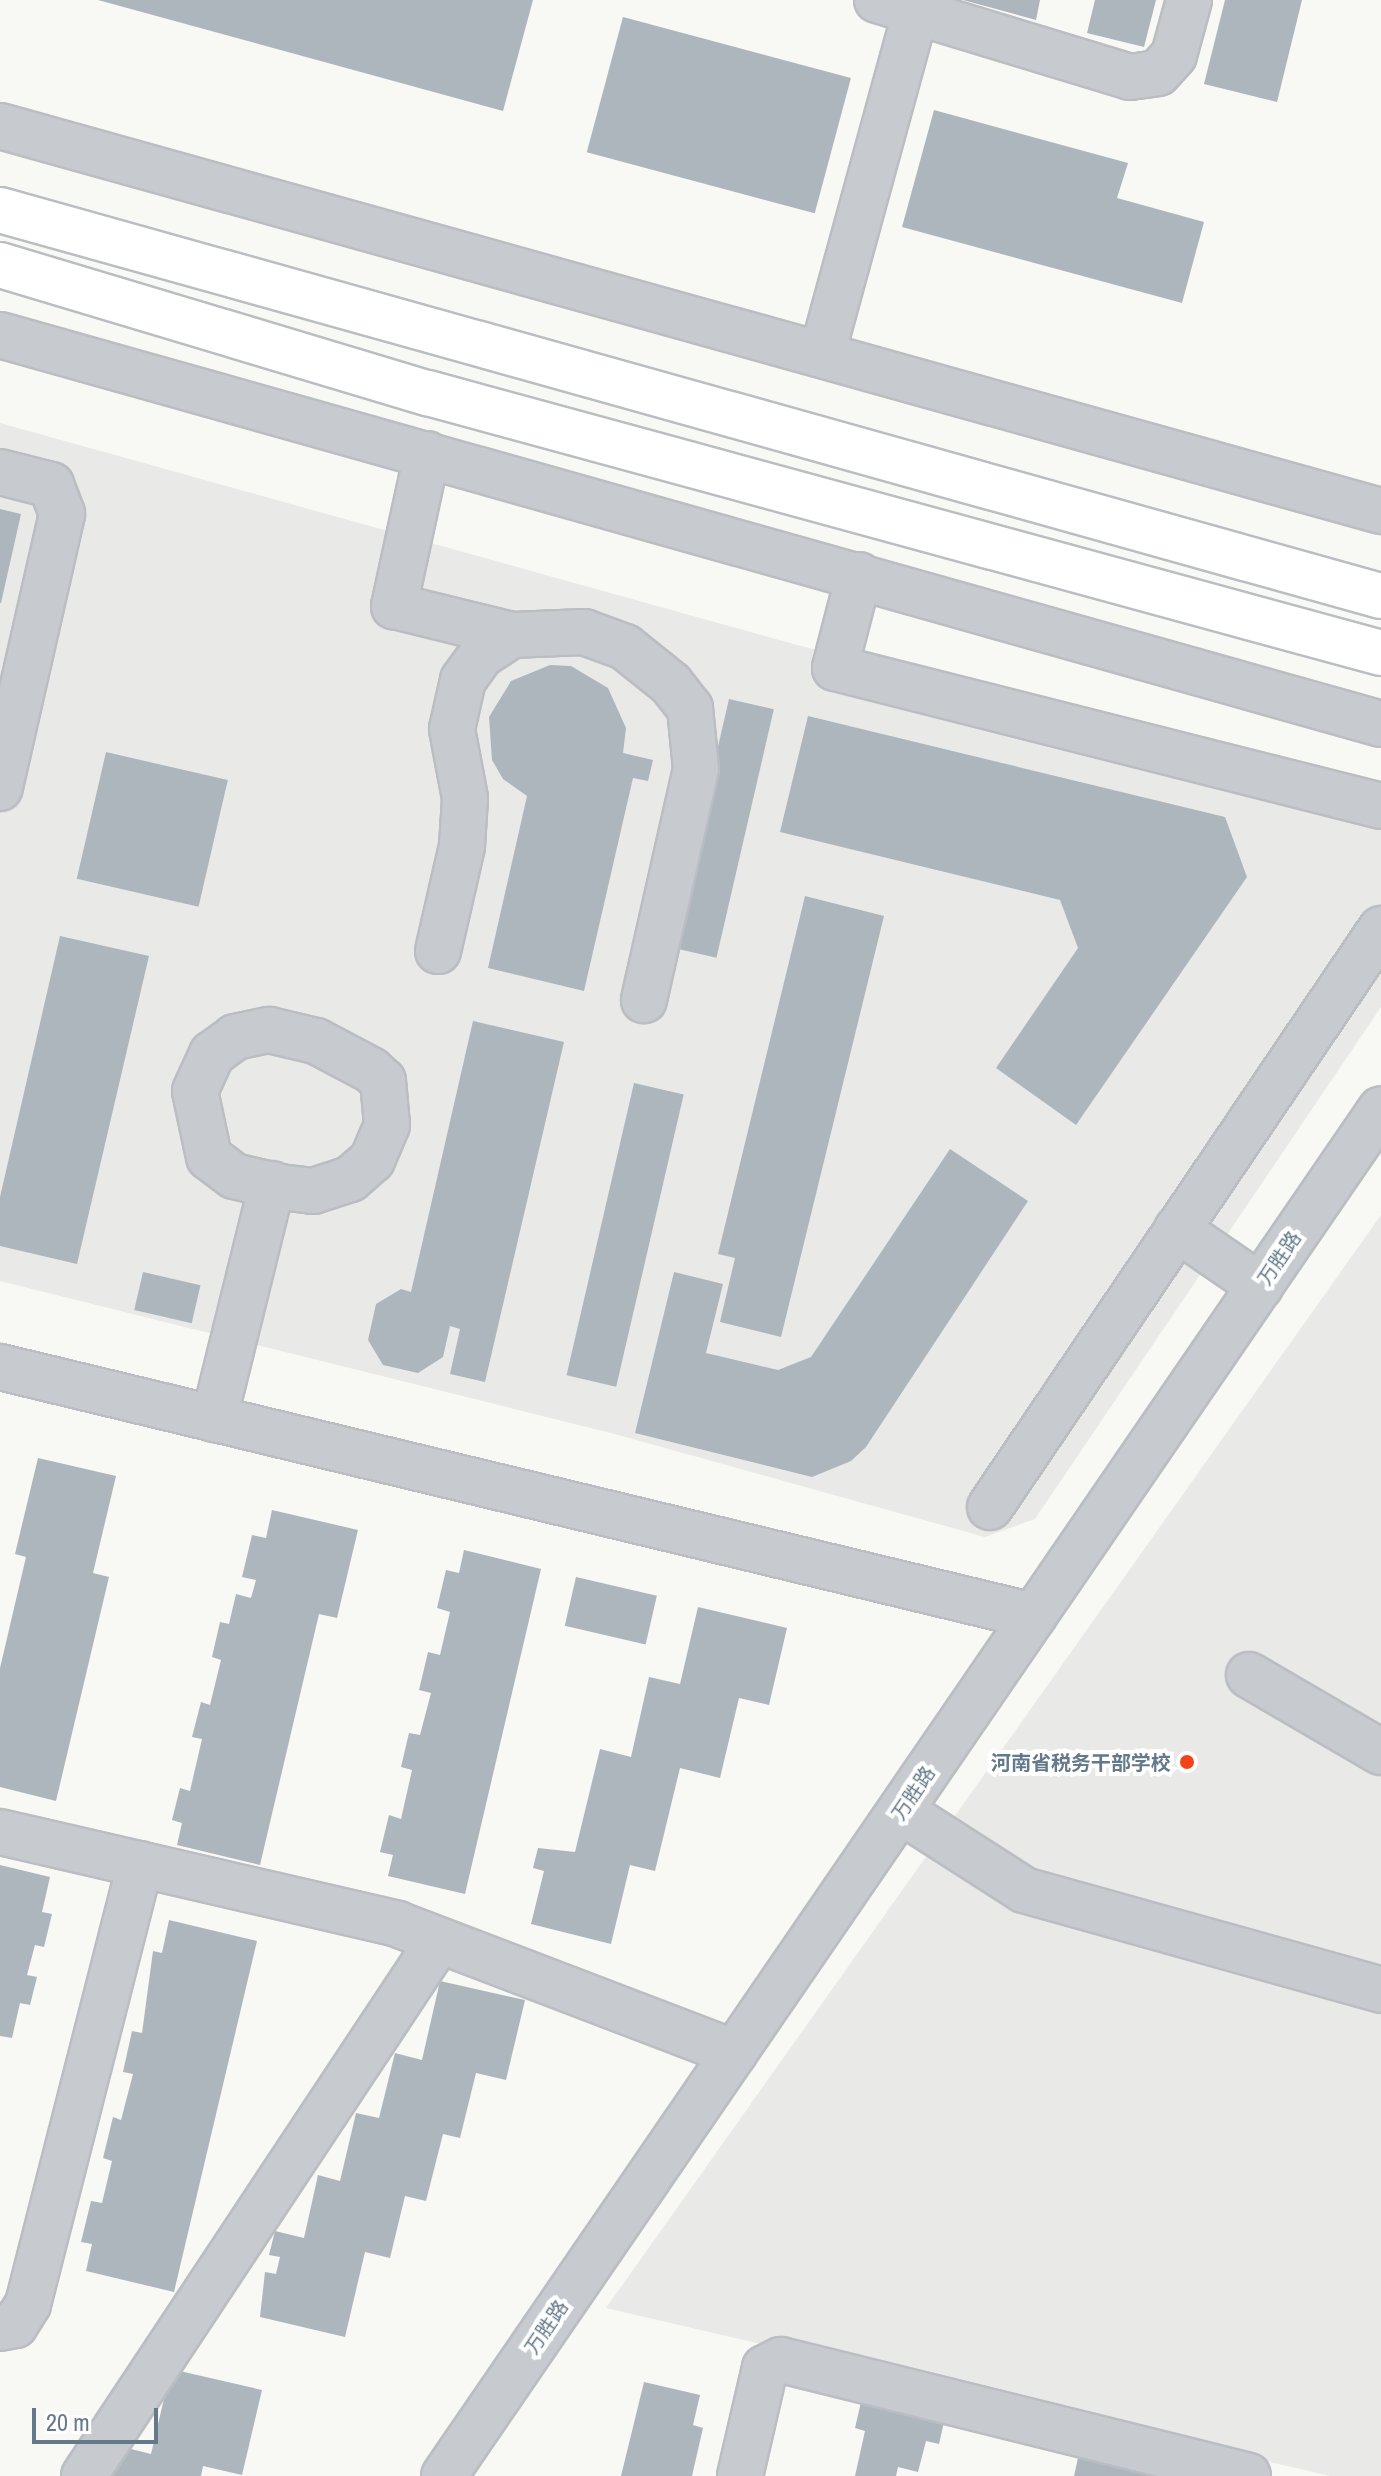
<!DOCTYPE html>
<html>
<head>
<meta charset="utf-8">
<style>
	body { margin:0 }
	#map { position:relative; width:1381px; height:2476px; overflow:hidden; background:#f8f8f4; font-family:"Archivo Narrow","Noto Sans SC",sans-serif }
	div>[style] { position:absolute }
	.built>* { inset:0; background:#e9e9e8 }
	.building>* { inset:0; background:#adb6bd; transform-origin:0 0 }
	.roads { filter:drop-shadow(2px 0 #babec2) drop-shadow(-2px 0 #babec2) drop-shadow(0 2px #babec2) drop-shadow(0 -2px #babec2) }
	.minor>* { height:44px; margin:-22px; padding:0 22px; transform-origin:22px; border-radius:22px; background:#c7cbcf }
	.major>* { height:44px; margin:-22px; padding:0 22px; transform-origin:22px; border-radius:22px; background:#fff }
	.dots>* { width:22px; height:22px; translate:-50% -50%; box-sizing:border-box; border:4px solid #fff; border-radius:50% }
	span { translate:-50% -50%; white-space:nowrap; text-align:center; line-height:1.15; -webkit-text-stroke:8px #fff; paint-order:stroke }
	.street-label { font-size:20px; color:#647989 }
	.poi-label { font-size:20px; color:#647989; font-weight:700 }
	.right { translate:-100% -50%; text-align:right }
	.scale { position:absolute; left:32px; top:2408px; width:126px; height:36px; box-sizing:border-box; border:4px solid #647989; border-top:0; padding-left:10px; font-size:24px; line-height:28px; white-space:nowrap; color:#647989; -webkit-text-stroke:6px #fff; paint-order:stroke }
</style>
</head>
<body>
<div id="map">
	<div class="built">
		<i style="clip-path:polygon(0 423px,797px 645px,1381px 791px,1381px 1007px,1035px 1519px,985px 1537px,611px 1433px,0 1281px)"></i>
		<i style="clip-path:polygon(1381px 1215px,1381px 2476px,1330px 2476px,606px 2308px)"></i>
	</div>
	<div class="building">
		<i style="clip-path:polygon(98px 0,533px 0,503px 111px)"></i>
		<i style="clip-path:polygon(963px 0,1040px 0,1036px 20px)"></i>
		<i style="clip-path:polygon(1095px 0,1156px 0,1144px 47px,1087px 33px)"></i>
		<i style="clip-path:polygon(1225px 0,1302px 0,1277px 102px,1204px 84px)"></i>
		<i style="left:623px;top:17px;width:236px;height:140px;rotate:15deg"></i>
		<i style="clip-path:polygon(934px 110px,1128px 163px,1117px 198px,1204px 222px,1182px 303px,902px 227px)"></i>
		<i style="clip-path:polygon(0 509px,21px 514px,1px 603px,0 603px)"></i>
		<i style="clip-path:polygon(550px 665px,571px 666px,608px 688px,626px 728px,623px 753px,653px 760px,648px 781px,633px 778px,584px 991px,488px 968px,527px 796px,503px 779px,492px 760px,489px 717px,511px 681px)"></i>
		<i style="left:729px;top:699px;width:46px;height:255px;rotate:13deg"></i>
		<i style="clip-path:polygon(808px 716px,1225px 817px,1247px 877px,1076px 1125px,996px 1068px,1078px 948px,1060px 900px,780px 832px)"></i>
		<i style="left:106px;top:752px;width:125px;height:130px;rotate:13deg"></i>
		<i style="clip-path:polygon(805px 896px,884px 916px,781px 1337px,720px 1322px,735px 1258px,718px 1254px)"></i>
		<i style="clip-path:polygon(60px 936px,149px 956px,77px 1264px,0 1246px,0 1197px)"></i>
		<i style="clip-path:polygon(473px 1021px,564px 1042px,485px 1382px,450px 1374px,460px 1329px,450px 1326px,443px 1357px,418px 1373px,383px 1365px,368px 1340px,376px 1304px,401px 1289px,411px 1292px)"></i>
		<i style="left:634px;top:1083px;width:51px;height:300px;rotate:13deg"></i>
		<i style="clip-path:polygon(950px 1149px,1028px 1201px,866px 1447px,851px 1461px,812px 1477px,635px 1433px,674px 1272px,723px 1284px,706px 1353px,778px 1370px,811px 1357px)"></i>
		<i style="left:143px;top:1272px;width:59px;height:39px;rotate:13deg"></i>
		<i style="clip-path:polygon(38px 1458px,116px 1476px,93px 1573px,109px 1577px,56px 1801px,0 1787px,0 1668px,26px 1557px,15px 1554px)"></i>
		<i style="clip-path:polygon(272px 1510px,358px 1530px,337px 1618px,319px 1614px,260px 1865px,177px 1845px,182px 1823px,172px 1820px,180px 1788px,190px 1791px,202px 1739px,192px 1737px,201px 1702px,210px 1705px,221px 1660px,212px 1657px,220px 1622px,229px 1624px,236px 1594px,251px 1598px,256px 1580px,242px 1577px,252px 1535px,266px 1538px)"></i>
		<i style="clip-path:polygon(464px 1550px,541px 1569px,465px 1894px,388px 1876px,393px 1855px,380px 1852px,389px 1815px,401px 1819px,412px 1770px,401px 1767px,409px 1733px,420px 1735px,431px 1693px,419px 1690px,428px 1652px,440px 1655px,450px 1612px,437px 1608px,446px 1570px,459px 1573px)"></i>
		<i style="left:576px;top:1577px;width:83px;height:50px;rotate:13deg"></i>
		<i style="clip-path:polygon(698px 1607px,787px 1628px,769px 1705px,739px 1698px,720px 1778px,680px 1768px,655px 1871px,630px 1865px,611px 1944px,531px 1924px,544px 1871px,533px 1868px,538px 1848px,575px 1852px,600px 1749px,631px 1757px,649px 1677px,680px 1684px)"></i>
		<i style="clip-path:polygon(0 1865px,50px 1877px,42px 1912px,52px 1914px,44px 1947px,35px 1945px,27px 1975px,37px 1977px,30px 2005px,20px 2003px,12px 2038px,0 2036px)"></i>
		<i style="clip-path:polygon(169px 1920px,257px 1941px,174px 2292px,86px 2271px,92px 2244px,81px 2242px,91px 2201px,102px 2203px,112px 2161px,103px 2158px,113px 2117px,121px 2120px,133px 2074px,123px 2072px,132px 2031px,142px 2033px,153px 1951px,162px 1953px)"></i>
		<i style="clip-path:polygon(440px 1981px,525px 2000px,506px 2080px,476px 2073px,460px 2138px,443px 2134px,426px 2201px,405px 2196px,390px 2258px,365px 2252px,345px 2337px,260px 2317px,265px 2272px,276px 2274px,280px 2257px,269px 2255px,275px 2231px,304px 2238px,318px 2175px,340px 2181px,356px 2113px,379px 2118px,395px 2053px,422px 2060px)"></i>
		<i style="clip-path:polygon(171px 2369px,262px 2390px,242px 2475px,203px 2466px,201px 2476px,104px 2476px,111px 2444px,151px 2454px)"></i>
		<i style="clip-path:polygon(644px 2382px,700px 2395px,693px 2425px,703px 2428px,692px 2476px,621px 2476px)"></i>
		<i style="clip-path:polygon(861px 2402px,944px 2422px,939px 2444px,926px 2441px,918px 2472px,898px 2467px,896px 2476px,855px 2476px,865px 2431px,855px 2428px)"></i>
		<i style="clip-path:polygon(1078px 2458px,1150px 2475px,1150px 2476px,1074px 2476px)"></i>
	</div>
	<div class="roads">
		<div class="minor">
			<i style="left:877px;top:0;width:264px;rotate:16.9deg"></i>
			<i style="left:1130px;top:77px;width:28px;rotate:-8deg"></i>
			<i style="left:1158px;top:73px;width:24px;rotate:-48deg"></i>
			<i style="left:1174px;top:55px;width:57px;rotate:-74.7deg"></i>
			<i style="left:0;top:126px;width:1434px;rotate:15.58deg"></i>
			<i style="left:0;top:335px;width:1435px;rotate:15.73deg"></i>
			<i style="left:822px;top:354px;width:352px;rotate:-74.7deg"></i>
			<i style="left:427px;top:454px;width:156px;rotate:102.2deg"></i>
			<i style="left:394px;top:606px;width:122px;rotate:13.8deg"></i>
			<i style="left:512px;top:635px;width:72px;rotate:-2.4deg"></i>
			<i style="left:584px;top:632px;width:44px;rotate:20.1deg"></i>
			<i style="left:625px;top:647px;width:59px;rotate:38.8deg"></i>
			<i style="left:671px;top:684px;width:31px;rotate:52deg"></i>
			<i style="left:690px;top:708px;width:61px;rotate:84.4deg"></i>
			<i style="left:696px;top:769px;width:237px;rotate:102.7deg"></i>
			<i style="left:0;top:472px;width:53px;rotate:14.3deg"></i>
			<i style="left:51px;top:485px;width:31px;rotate:69deg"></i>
			<i style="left:62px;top:514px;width:281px;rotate:102.8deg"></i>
			<i style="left:859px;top:575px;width:96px;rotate:104.5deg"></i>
			<i style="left:835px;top:668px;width:563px;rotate:14.18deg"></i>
			<i style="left:438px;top:951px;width:108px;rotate:-77.1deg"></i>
			<i style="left:462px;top:846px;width:48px;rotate:-86.4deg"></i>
			<i style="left:465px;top:798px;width:70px;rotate:-100.7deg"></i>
			<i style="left:452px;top:729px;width:50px;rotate:-77.3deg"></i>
			<i style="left:463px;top:680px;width:31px;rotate:-54deg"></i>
			<i style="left:481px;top:655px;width:37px;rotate:-33deg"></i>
			<i style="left:269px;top:1030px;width:48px;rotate:13.2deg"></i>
			<i style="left:316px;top:1041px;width:62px;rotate:27.8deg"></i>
			<i style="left:371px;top:1070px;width:16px;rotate:43deg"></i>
			<i style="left:383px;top:1081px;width:44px;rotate:84.8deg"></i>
			<i style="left:387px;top:1125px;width:38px;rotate:113deg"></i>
			<i style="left:372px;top:1160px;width:29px;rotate:139deg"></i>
			<i style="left:350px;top:1179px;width:39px;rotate:162deg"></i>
			<i style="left:313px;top:1191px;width:33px;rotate:-173deg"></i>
			<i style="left:280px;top:1187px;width:47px;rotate:-166.6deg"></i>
			<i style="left:234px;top:1176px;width:31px;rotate:-143deg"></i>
			<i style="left:209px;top:1157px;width:67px;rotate:-102deg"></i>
			<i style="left:195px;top:1091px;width:41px;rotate:-65.3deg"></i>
			<i style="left:212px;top:1054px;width:29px;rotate:-36deg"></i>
			<i style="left:235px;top:1037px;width:35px;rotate:-12deg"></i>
			<i style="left:1177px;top:1229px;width:101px;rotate:34.5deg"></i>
			<i style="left:0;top:1367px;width:1063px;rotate:13.55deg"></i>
			<i style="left:214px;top:1419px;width:242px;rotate:-76.1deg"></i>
			<i style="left:990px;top:1507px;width:698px;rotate:-55.92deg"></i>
			<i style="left:1249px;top:1675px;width:153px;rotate:30.3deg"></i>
			<i style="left:901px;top:1811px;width:146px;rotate:32.7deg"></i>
			<i style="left:1024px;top:1890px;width:371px;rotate:15.6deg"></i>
			<i style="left:0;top:1832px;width:408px;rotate:13deg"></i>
			<i style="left:397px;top:1924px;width:361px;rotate:20.9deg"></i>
			<i style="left:0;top:2328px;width:15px;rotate:-11deg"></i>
			<i style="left:15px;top:2325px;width:25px;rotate:-58deg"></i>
			<i style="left:28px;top:2304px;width:454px;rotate:-75.7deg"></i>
			<i style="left:84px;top:2476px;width:641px;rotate:-56.46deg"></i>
			<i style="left:444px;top:2476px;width:1657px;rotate:-55.57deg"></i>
			<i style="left:740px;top:2476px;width:111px;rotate:-77deg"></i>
			<i style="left:765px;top:2368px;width:18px;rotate:-27deg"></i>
			<i style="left:781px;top:2360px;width:481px;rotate:13.9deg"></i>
		</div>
		<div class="major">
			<i style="left:0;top:210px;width:1434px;rotate:15.62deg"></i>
			<i style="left:0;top:265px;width:447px;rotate:16.7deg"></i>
			<i style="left:428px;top:393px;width:988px;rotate:15.26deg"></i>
		</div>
	</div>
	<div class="dots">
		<i style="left:1187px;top:1762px;background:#f44318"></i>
	</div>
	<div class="street-label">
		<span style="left:1279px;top:1258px;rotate:-56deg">万胜路</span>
		<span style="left:913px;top:1793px;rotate:-56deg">万胜路</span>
		<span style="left:546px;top:2327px;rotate:-56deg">万胜路</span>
	</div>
	<div class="poi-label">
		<span class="right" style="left:1171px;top:1762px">河南省税务干部学校</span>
	</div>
	<div class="scale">20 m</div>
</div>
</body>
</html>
